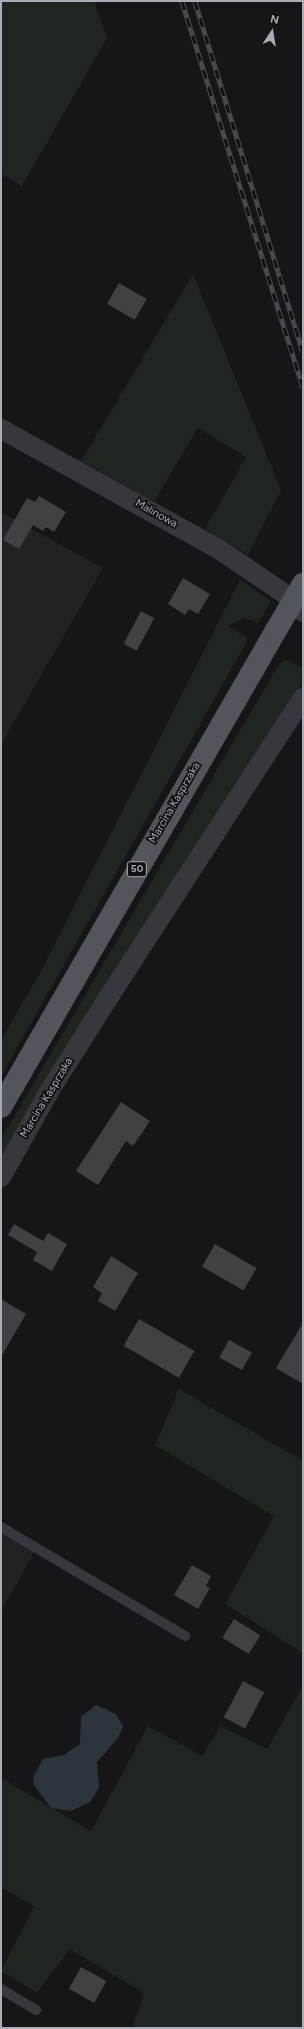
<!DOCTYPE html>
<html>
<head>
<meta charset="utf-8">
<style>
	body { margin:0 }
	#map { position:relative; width:304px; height:2029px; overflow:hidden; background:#161618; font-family:Figtree,sans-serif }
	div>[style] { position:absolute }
	.built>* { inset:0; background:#222225 }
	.green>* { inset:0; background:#1e261f }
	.water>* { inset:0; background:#2c353c }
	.building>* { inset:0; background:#404145; transform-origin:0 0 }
	.lane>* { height:10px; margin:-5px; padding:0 5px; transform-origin:5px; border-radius:5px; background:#37383d }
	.street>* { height:20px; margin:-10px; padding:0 10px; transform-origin:10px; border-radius:10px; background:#37383d }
	.primary>* { height:22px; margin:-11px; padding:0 11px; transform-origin:11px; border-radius:11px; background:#53555c }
	.rail>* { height:4.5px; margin-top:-2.25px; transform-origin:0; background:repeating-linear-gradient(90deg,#111113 0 9px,#4a4c52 0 18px); box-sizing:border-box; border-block:1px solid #4a4c52 }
	.primary-bridge>* { height:22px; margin:-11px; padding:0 11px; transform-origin:11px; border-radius:11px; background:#53555c }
	span { translate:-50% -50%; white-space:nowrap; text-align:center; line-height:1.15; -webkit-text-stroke:3.5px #111113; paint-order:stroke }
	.shield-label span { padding:1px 3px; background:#111113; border:1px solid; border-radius:3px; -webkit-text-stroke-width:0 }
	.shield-label { font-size:10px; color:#a8adb8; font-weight:700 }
	.street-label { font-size:11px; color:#a8adb8 }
	.frame { position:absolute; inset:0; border:2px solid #a8adb8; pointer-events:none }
	.north { position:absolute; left:252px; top:12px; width:40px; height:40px; -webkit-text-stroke:3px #111113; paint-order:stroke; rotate:12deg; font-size:11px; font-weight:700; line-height:16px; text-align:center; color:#a8adb8 }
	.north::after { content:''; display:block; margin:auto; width:14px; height:18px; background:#a8adb8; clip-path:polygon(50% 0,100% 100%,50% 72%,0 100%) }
</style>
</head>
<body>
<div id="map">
	<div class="built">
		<i style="clip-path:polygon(1px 512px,103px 568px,1px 745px)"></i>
		<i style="clip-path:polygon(1px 1524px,37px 1547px,1px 1612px)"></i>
	</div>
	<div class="green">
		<i style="clip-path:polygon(1px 1px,94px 1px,107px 38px,22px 186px,1px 174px)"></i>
		<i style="clip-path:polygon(193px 274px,281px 490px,248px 555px,205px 529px,246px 457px,198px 428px,154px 502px,81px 461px)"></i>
		<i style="clip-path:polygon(240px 580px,271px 601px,258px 623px,244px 618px,228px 626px,247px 638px,245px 645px,1px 1076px,1px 1040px,39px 975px)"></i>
		<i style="clip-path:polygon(285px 659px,303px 669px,301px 685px,1px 1159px,1px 1139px,276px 669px)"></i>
		<i style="clip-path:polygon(179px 1389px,303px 1461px,303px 1653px,225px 1604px,274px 1516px,155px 1445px)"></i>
		<i style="clip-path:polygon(303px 1686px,303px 2028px,132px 2028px,144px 1993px,70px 1949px,37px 1993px,1px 1971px,34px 1906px,1px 1887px,1px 1778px,91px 1831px,148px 1726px,202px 1756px,220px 1726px,267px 1749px)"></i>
	</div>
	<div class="water">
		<i style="clip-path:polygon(96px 1705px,116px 1714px,123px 1726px,118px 1738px,97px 1762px,99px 1788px,90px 1802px,71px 1811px,51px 1808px,34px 1785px,33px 1777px,43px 1759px,64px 1755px,80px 1744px,81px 1717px)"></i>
	</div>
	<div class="building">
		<i style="left:119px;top:283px;width:32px;height:24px;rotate:30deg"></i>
		<i style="clip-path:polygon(39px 496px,66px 512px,54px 532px,46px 527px,43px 531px,33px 525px,19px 549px,3px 540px,27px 498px,35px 502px)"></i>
		<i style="clip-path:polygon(183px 578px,210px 594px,198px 614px,189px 609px,185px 615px,168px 604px)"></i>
		<i style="left:141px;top:611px;width:15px;height:37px;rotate:28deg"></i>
		<i style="clip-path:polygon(121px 1102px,150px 1121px,133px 1146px,126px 1141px,98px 1185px,76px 1171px)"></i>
		<i style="clip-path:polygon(14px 1224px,43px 1241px,48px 1233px,67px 1244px,52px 1271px,33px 1260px,37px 1252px,8px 1235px)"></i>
		<i style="left:215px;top:1244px;width:48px;height:26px;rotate:30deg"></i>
		<i style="clip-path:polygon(111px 1256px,138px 1273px,115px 1311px,98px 1301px,102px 1293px,93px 1287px)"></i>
		<i style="clip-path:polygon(1px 1299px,26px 1314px,1px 1357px)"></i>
		<i style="left:139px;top:1319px;width:64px;height:31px;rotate:30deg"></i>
		<i style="clip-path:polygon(303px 1323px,303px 1384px,276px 1368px)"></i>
		<i style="left:229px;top:1340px;width:26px;height:20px;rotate:29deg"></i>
		<i style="clip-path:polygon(192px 1565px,211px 1576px,206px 1586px,210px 1588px,198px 1609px,174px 1595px)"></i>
		<i style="left:234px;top:1619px;width:31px;height:22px;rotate:32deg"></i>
		<i style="left:243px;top:1681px;width:24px;height:41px;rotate:28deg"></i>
		<i style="left:81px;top:1967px;width:29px;height:25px;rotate:29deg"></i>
	</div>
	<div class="lane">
		<i style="left:1px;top:1527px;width:214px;rotate:30.6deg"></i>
		<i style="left:1px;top:1989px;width:41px;rotate:31deg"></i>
	</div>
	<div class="street">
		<i style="left:1px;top:429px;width:250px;rotate:28.9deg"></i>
		<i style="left:220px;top:550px;width:86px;rotate:34.1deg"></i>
		<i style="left:291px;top:598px;width:18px;rotate:49deg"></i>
		<i style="left:1px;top:1177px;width:100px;rotate:-60.6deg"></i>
		<i style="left:50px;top:1090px;width:112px;rotate:-57.7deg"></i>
		<i style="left:110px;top:995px;width:354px;rotate:-57deg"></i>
	</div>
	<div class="primary">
		<i style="left:1px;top:1107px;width:548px;rotate:-60.02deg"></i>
	</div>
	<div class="rail">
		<i style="left:182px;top:1px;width:405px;rotate:72.6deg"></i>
		<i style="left:195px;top:1px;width:366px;rotate:72.9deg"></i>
	</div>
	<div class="primary-bridge">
		<i style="left:275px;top:632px;width:56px;rotate:-59.7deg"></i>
	</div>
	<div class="shield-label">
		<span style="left:137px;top:869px">50</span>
	</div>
	<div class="street-label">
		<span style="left:156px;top:514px;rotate:29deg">Malinowa</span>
		<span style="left:175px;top:803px;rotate:-60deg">Marcina Kasprzaka</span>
		<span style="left:47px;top:1098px;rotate:-59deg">Marcina Kasprzaka</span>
	</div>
	<div class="frame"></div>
	<div class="north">N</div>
</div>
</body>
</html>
